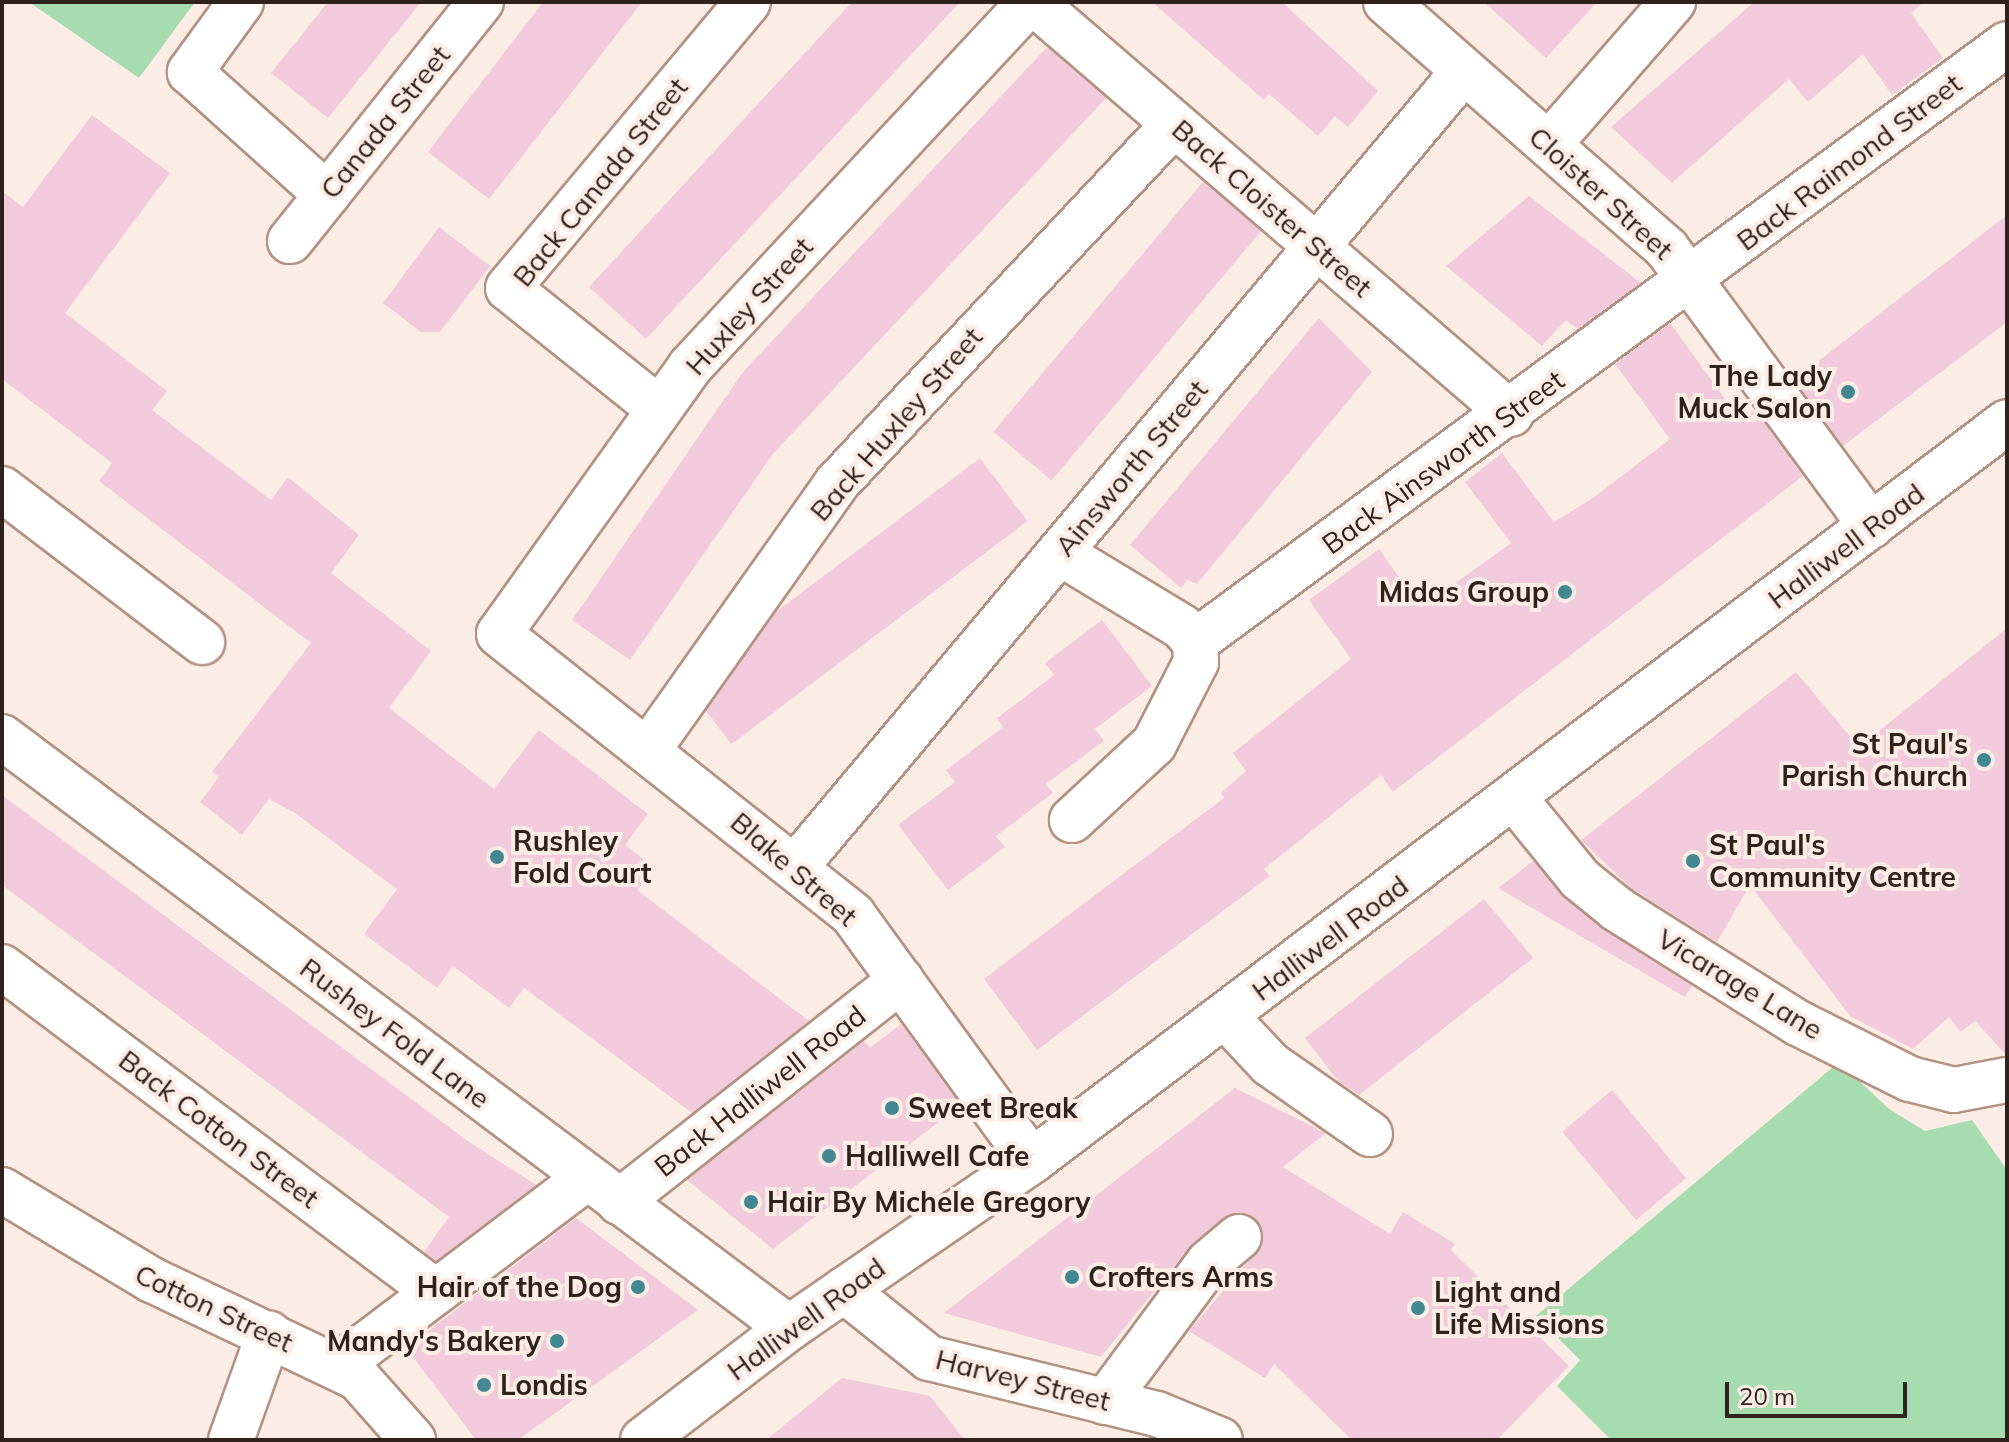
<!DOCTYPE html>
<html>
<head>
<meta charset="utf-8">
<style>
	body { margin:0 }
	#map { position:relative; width:2009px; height:1442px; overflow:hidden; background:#fbece5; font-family:Mulish,sans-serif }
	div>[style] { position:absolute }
	.green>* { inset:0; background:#a7dbb0 }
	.building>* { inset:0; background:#f1cbdb; transform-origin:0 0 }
	.roads { filter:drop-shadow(2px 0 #b49283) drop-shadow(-2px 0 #b49283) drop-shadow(0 2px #b49283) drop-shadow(0 -2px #b49283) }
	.minor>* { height:44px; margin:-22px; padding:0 22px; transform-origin:22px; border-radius:22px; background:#fff }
	.major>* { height:44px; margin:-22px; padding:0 22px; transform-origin:22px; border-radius:22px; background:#fff }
	.dots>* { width:22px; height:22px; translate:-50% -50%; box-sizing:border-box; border:4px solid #fbece5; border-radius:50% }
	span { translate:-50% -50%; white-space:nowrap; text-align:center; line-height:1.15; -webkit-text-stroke:8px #fbece5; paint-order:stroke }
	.street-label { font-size:28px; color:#2f221c }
	.poi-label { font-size:28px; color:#2f221c; font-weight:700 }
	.right { translate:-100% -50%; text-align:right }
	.left { translate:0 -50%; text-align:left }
	.frame { position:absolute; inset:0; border:4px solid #2f221c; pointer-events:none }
	.scale { position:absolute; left:1725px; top:1382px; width:182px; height:36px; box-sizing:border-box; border:4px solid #2f221c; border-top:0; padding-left:10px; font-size:24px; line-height:28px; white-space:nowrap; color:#2f221c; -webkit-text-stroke:6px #fbece5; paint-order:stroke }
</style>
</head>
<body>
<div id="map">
	<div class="green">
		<i style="clip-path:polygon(29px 2px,195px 2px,139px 78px)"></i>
		<i style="clip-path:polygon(1839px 1062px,1889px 1109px,1925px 1131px,1972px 1120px,2007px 1170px,2007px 1440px,1611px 1440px,1557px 1386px,1580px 1360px,1536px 1316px)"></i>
	</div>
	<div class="building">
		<i style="clip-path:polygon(328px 2px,421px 2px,328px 118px,271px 73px)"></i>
		<i style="clip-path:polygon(543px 2px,642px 2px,489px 199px,428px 152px)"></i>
		<i style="clip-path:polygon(852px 2px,960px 2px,646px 339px,589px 287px)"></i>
		<i style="clip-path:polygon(1152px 2px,1282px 2px,1378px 91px,1348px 127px,1335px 116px,1318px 136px,1269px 94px,1264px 100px)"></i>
		<i style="clip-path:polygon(1484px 2px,1597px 2px,1546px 58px)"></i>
		<i style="clip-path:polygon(1754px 2px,1924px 2px,1911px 13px,1943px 58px,1892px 95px,1863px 54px,1808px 102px,1789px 79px,1672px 183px,1611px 127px)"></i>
		<i style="clip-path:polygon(1047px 47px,1106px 98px,773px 454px,630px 660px,572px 620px,743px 372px)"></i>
		<i style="clip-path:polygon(92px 115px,170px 173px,65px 313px,167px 391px,152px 410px,271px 500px,288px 477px,359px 535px,331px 573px,431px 651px,389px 708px,494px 789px,539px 730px,648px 814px,625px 845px,655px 868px,637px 890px,809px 1021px,692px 1113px,524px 988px,509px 1008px,453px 966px,437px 988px,364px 934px,397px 889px,295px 813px,269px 799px,242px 835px,200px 802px,219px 777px,212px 772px,311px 643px,99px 481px,112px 463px,2px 379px,2px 191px,23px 207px)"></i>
		<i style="left:1203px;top:182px;width:76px;height:326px;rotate:40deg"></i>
		<i style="clip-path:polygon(1529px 196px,1641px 283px,1578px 329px,1566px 320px,1542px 346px,1446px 266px)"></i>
		<i style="clip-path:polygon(2007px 215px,2007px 322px,1843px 446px,1794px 380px)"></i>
		<i style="clip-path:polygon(439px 227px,490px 266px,440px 332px,421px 332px,383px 303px)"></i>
		<i style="clip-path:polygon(1319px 318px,1372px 372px,1197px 584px,1188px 580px,1181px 588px,1130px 545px)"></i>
		<i style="clip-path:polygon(1670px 323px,1741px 421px,1755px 410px,1803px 476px,1393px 792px,1381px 775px,1264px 869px,1270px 876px,1037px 1050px,984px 979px,1224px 798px,1221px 793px,1246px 771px,1233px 753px,1351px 659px,1309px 600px,1379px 549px,1421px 608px,1511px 543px,1465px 482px,1502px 453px,1554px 522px,1593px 498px,1670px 439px,1615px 364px)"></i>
		<i style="left:980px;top:458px;width:79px;height:371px;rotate:53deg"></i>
		<i style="clip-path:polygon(1102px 620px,1152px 686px,1095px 729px,1104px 741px,1046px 784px,1053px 793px,996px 836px,1005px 847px,948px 890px,898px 825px,955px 782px,946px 770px,1003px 727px,997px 718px,1054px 675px,1045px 663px)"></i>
		<i style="clip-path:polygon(2007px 628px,2007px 1056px,1975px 1021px,1961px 1032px,1949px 1017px,1913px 1049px,1850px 1016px,1750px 885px,1717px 942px,1632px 889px,1581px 840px,1796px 672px,1859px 747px)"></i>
		<i style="clip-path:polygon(2px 795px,465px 1139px,536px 1185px,436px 1261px,424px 1252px,449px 1217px,2px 885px)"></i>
		<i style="clip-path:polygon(1533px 861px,1601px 928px,1692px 986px,1685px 997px,1498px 888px)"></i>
		<i style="clip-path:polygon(1484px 899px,1533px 958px,1359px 1095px,1338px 1081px,1305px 1038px)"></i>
		<i style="clip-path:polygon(901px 1024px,961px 1105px,773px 1249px,687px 1180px,864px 1041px,870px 1048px)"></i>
		<i style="clip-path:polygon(1235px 1088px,1326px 1133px,1283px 1167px,1390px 1234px,1403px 1212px,1455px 1244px,1451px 1250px,1569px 1366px,1497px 1440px,1352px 1440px,1274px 1364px,1265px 1378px,1189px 1331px,1262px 1246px,1259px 1222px,1247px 1213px,1224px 1217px,1193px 1243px,1101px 1357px,944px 1313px)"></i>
		<i style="left:1612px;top:1090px;width:115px;height:65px;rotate:50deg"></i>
		<i style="clip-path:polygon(576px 1218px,698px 1310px,518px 1440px,476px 1440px,406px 1348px)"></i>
		<i style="clip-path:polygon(842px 1378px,930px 1396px,965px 1440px,766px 1440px)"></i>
	</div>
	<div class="roads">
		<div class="minor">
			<i style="left:241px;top:2px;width:87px;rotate:126.1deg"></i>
			<i style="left:190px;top:72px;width:184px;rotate:41.9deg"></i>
			<i style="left:1030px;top:2px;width:499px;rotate:133deg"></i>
			<i style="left:690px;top:367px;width:328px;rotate:125.6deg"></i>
			<i style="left:499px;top:634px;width:452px;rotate:38.4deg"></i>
			<i style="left:853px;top:915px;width:304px;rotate:54deg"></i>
			<i style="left:1033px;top:2px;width:631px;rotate:40.76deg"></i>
			<i style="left:1386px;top:2px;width:374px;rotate:41.3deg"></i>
			<i style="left:1667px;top:249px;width:344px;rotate:53.6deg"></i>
			<i style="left:1549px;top:144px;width:189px;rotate:-48.9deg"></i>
			<i style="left:290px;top:241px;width:306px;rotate:-51.4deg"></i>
			<i style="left:659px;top:409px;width:193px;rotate:-141.3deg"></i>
			<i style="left:508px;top:288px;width:373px;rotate:-50deg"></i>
			<i style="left:2px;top:489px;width:252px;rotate:37.4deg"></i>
			<i style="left:1060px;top:553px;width:143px;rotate:31.2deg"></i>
			<i style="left:1182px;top:627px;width:20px;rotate:49deg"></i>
			<i style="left:1195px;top:642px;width:20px;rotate:87deg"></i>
			<i style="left:1196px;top:662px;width:92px;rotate:117.1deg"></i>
			<i style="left:1154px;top:744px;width:112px;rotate:137.2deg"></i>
			<i style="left:1195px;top:642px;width:1008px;rotate:-36.37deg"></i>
			<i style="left:2px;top:737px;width:984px;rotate:36.9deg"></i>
			<i style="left:648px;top:750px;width:326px;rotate:-54.7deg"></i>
			<i style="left:836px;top:484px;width:494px;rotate:-46.8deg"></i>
			<i style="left:1515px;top:799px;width:103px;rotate:50.9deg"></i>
			<i style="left:1580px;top:879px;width:48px;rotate:39deg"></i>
			<i style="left:1617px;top:909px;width:214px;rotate:32.2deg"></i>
			<i style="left:1798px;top:1023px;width:125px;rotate:26.6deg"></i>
			<i style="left:1910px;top:1079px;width:45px;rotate:14deg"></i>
			<i style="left:1954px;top:1090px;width:54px;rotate:-10.7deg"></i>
			<i style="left:797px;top:865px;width:1037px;rotate:-49.97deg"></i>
			<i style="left:2px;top:967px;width:542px;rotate:36.83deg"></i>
			<i style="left:1225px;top:1016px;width:66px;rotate:46.8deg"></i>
			<i style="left:1270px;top:1064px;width:122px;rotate:35deg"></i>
			<i style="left:2px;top:1190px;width:175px;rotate:31deg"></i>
			<i style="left:152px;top:1280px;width:228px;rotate:25.4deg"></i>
			<i style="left:358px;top:1378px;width:83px;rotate:48.4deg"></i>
			<i style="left:619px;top:1202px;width:359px;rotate:-38.2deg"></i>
			<i style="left:844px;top:1290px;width:109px;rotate:38.7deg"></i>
			<i style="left:929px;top:1358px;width:235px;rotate:13.8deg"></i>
			<i style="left:1157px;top:1414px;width:68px;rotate:22.4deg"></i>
			<i style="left:338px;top:1366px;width:312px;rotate:-37.1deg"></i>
			<i style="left:1105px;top:1402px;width:174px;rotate:-53.4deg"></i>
			<i style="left:1209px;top:1262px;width:39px;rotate:-40deg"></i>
			<i style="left:231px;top:1440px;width:113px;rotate:-70.3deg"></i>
		</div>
		<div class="major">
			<i style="left:643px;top:1440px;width:184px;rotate:-37.5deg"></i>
			<i style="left:789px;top:1328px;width:295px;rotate:-34.5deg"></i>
			<i style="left:1032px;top:1161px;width:1223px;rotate:-37.16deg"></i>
		</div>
	</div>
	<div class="dots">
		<i style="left:1848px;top:392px;background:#428893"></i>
		<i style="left:1565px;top:592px;background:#428893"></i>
		<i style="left:1984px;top:760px;background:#428893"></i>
		<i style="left:497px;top:857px;background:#428893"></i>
		<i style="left:1693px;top:861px;background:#428893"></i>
		<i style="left:892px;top:1108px;background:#428893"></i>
		<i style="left:829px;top:1156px;background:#428893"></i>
		<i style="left:751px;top:1202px;background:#428893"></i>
		<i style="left:1072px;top:1277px;background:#428893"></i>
		<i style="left:638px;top:1287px;background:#428893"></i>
		<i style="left:1418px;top:1308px;background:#428893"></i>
		<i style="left:557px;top:1341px;background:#428893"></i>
		<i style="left:484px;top:1385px;background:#428893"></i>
	</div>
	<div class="street-label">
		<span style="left:385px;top:122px;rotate:-51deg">Canada Street</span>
		<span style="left:1849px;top:162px;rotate:-37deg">Back Raimond Street</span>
		<span style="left:600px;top:182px;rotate:-51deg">Back Canada Street</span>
		<span style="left:1601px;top:193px;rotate:42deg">Cloister Street</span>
		<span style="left:1272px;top:208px;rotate:41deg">Back Cloister Street</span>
		<span style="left:749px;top:306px;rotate:-48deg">Huxley Street</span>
		<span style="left:896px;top:424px;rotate:-49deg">Back Huxley Street</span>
		<span style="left:1443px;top:462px;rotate:-36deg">Back Ainsworth Street</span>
		<span style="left:1131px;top:468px;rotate:-50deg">Ainsworth Street</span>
		<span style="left:1846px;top:546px;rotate:-37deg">Halliwell Road</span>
		<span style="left:794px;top:869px;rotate:41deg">Blake Street</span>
		<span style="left:1330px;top:938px;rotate:-37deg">Halliwell Road</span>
		<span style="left:1740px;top:984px;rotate:31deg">Vicarage Lane</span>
		<span style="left:395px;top:1033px;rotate:37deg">Rushey Fold Lane</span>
		<span style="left:760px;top:1091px;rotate:-38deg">Back Halliwell Road</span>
		<span style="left:219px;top:1129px;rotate:37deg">Back Cotton Street</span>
		<span style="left:214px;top:1308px;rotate:25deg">Cotton Street</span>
		<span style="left:806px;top:1319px;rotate:-36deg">Halliwell Road</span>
		<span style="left:1023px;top:1380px;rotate:14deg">Harvey Street</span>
	</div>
	<div class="poi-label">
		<span class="right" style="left:1832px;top:392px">The Lady<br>Muck Salon</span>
		<span class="right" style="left:1549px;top:592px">Midas Group</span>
		<span class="right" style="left:1968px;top:760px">St Paul's<br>Parish Church</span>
		<span class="left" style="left:513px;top:857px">Rushley<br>Fold Court</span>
		<span class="left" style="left:1709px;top:861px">St Paul's<br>Community Centre</span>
		<span class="left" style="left:908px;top:1108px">Sweet Break</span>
		<span class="left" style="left:845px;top:1156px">Halliwell Cafe</span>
		<span class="left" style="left:767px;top:1202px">Hair By Michele Gregory</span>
		<span class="left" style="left:1088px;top:1277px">Crofters Arms</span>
		<span class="right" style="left:622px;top:1287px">Hair of the Dog</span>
		<span class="left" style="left:1434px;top:1308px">Light and<br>Life Missions</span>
		<span class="right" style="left:541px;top:1341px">Mandy's Bakery</span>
		<span class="left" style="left:500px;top:1385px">Londis</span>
	</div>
	<div class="frame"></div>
	<div class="scale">20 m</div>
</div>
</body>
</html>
